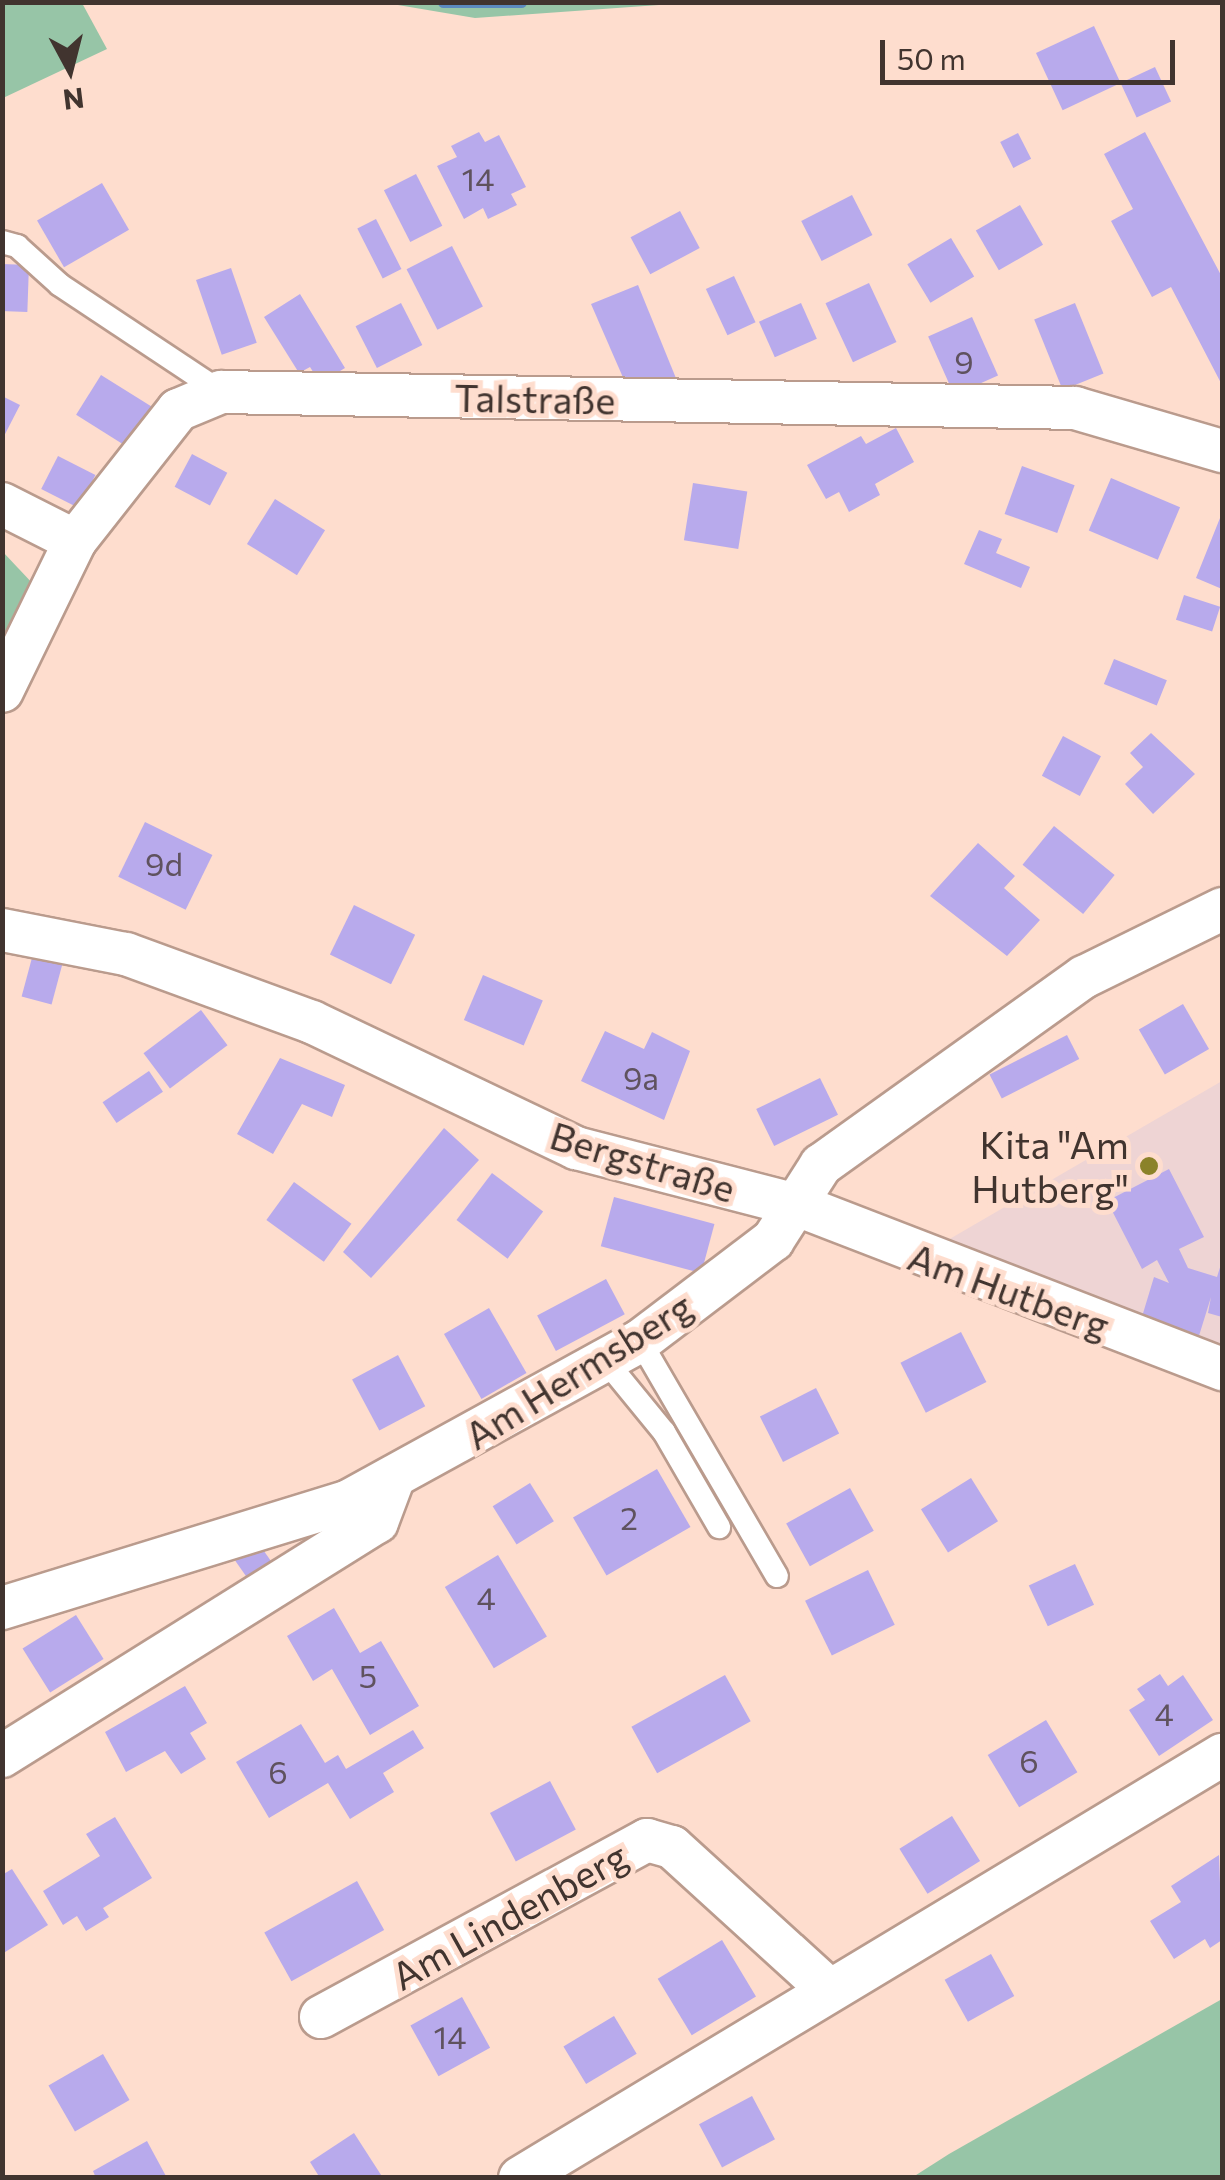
<!DOCTYPE html>
<html>
<head>
<meta charset="utf-8">
<style>
	body { margin:0 }
	#map { position:relative; width:1225px; height:2180px; overflow:hidden; background:#feddce; font-family:Commissioner,sans-serif }
	div>[style] { position:absolute }
	.education>* { inset:0; background:#eed4d4 }
	.green>* { inset:0; background:#97c5a7 }
	.stream>* { height:11px; margin:-5.5px; padding:0 5.5px; transform-origin:5.5px; border-radius:5.5px; background:#5c8abf }
	.building>* { inset:0; background:#b8aaec; transform-origin:0 0 }
	.roads { filter:drop-shadow(2px 0 #ba9b8d) drop-shadow(-2px 0 #ba9b8d) drop-shadow(0 2px #ba9b8d) drop-shadow(0 -2px #ba9b8d) }
	.service>* { height:22px; margin:-11px; padding:0 11px; transform-origin:11px; border-radius:11px; background:#fff }
	.minor>* { height:42px; margin:-21px; padding:0 21px; transform-origin:21px; border-radius:21px; background:#fff }
	.dots>* { width:28px; height:28px; translate:-50% -50%; box-sizing:border-box; border:5px solid #feddce; border-radius:50% }
	span { translate:-50% -50%; white-space:nowrap; text-align:center; line-height:1.15; -webkit-text-stroke:10px #feddce; paint-order:stroke }
	.number-label { font-size:32px; color:#5f525e }
	.number-label span { -webkit-text-stroke-width:0 }
	.street-label { font-size:38px; color:#41342f }
	.poi-label { font-size:38px; color:#41342f }
	.right { translate:-100% -50%; text-align:right }
	.frame { position:absolute; inset:0; border:5px solid #41342f; pointer-events:none }
	.north { position:absolute; left:20px; top:20px; width:100px; height:100px; -webkit-text-stroke:8px #feddce; paint-order:stroke; rotate:173deg; font-size:28px; font-weight:700; line-height:40px; text-align:center; color:#41342f }
	.north::after { content:''; display:block; margin:auto; width:35px; height:45px; background:#41342f; clip-path:polygon(50% 0,100% 100%,50% 72%,0 100%) }
	.scale { position:absolute; left:880px; top:40px; width:295px; height:45px; box-sizing:border-box; border:5px solid #41342f; border-top:0; padding-left:12px; font-size:30px; line-height:35px; white-space:nowrap; color:#41342f; -webkit-text-stroke:8px #feddce; paint-order:stroke }
</style>
</head>
<body>
<div id="map">
	<div class="education">
		<i style="clip-path:polygon(1222px 1081px,1222px 1361px,929px 1251px)"></i>
	</div>
	<div class="green">
		<i style="clip-path:polygon(2px 3px,82px 3px,107px 49px,3px 98px)"></i>
		<i style="clip-path:polygon(386px 3px,687px 3px,475px 18px)"></i>
		<i style="clip-path:polygon(3px 552px,34px 585px,3px 650px)"></i>
		<i style="clip-path:polygon(1222px 1999px,1222px 2177px,913px 2177px,949px 2154px)"></i>
	</div>
	<div class="stream">
		<i style="left:443px;top:2px;width:78px"></i>
	</div>
	<div class="building">
		<i style="left:1094px;top:26px;width:63px;height:64px;rotate:65deg"></i>
		<i style="left:1155px;top:67px;width:38px;height:38px;rotate:65deg"></i>
		<i style="clip-path:polygon(479px 132px,485px 142px,499px 135px,526px 187px,511px 194px,517px 205px,488px 219px,483px 208px,464px 219px,437px 166px,457px 157px,451px 146px)"></i>
		<i style="clip-path:polygon(1145px 132px,1222px 277px,1222px 385px,1171px 287px,1152px 297px,1111px 221px,1133px 209px,1104px 154px)"></i>
		<i style="left:1018px;top:133px;width:29px;height:20px;rotate:63deg"></i>
		<i style="left:416px;top:174px;width:58px;height:36px;rotate:63deg"></i>
		<i style="left:102px;top:183px;width:54px;height:75px;rotate:60deg"></i>
		<i style="left:852px;top:195px;width:45px;height:57px;rotate:63deg"></i>
		<i style="left:1020px;top:205px;width:46px;height:51px;rotate:60deg"></i>
		<i style="left:680px;top:211px;width:42px;height:56px;rotate:62deg"></i>
		<i style="left:376px;top:219px;width:56px;height:21px;rotate:63deg"></i>
		<i style="left:951px;top:238px;width:45px;height:51px;rotate:59deg"></i>
		<i style="left:452px;top:246px;width:68px;height:51px;rotate:63deg"></i>
		<i style="left:2px;top:264px;width:27px;height:47px;rotate:2deg"></i>
		<i style="left:231px;top:268px;width:79px;height:37px;rotate:71deg"></i>
		<i style="left:734px;top:276px;width:51px;height:31px;rotate:65deg"></i>
		<i style="left:869px;top:283px;width:65px;height:48px;rotate:65deg"></i>
		<i style="clip-path:polygon(638px 285px,682px 393px,628px 389px,591px 304px)"></i>
		<i style="clip-path:polygon(300px 294px,345px 368px,320px 383px,310px 367px,299px 373px,264px 317px)"></i>
		<i style="left:401px;top:303px;width:47px;height:51px;rotate:63deg"></i>
		<i style="left:801px;top:303px;width:39px;height:46px;rotate:66deg"></i>
		<i style="left:1075px;top:303px;width:76px;height:44px;rotate:68deg"></i>
		<i style="left:972px;top:317px;width:64px;height:48px;rotate:66deg"></i>
		<i style="left:101px;top:375px;width:60px;height:47px;rotate:32deg"></i>
		<i style="clip-path:polygon(2px 396px,20px 405px,2px 440px)"></i>
		<i style="clip-path:polygon(896px 428px,914px 462px,875px 484px,880px 495px,849px 512px,839px 492px,826px 499px,807px 465px,861px 436px,866px 444px)"></i>
		<i style="left:192px;top:454px;width:40px;height:37px;rotate:28deg"></i>
		<i style="left:58px;top:456px;width:42px;height:37px;rotate:27deg"></i>
		<i style="left:1022px;top:466px;width:56px;height:51px;rotate:20deg"></i>
		<i style="left:1111px;top:478px;width:75px;height:57px;rotate:23deg"></i>
		<i style="left:693px;top:483px;width:55px;height:58px;rotate:9deg"></i>
		<i style="left:275px;top:499px;width:59px;height:53px;rotate:32deg"></i>
		<i style="clip-path:polygon(1222px 513px,1222px 589px,1196px 578px)"></i>
		<i style="clip-path:polygon(979px 530px,1002px 539px,996px 553px,1030px 567px,1021px 588px,964px 564px)"></i>
		<i style="left:1184px;top:595px;width:38px;height:26px;rotate:18deg"></i>
		<i style="left:1114px;top:659px;width:57px;height:27px;rotate:22deg"></i>
		<i style="clip-path:polygon(1151px 733px,1195px 774px,1153px 814px,1125px 784px,1143px 767px,1130px 753px)"></i>
		<i style="left:1063px;top:736px;width:43px;height:45px;rotate:28deg"></i>
		<i style="left:145px;top:822px;width:75px;height:61px;rotate:26deg"></i>
		<i style="left:1054px;top:826px;width:78px;height:50px;rotate:39deg"></i>
		<i style="clip-path:polygon(978px 843px,1015px 876px,1004px 888px,1040px 920px,1007px 956px,930px 896px)"></i>
		<i style="left:354px;top:905px;width:68px;height:55px;rotate:26deg"></i>
		<i style="left:33px;top:954px;width:31px;height:44px;rotate:15deg"></i>
		<i style="left:483px;top:975px;width:65px;height:49px;rotate:23deg"></i>
		<i style="left:1183px;top:1004px;width:52px;height:51px;rotate:60deg"></i>
		<i style="left:201px;top:1010px;width:44px;height:72px;rotate:53deg"></i>
		<i style="clip-path:polygon(605px 1031px,644px 1049px,652px 1032px,690px 1051px,664px 1120px,581px 1081px)"></i>
		<i style="left:1067px;top:1035px;width:27px;height:87px;rotate:63deg"></i>
		<i style="clip-path:polygon(280px 1058px,345px 1085px,332px 1117px,302px 1104px,273px 1154px,237px 1134px)"></i>
		<i style="left:149px;top:1071px;width:25px;height:56px;rotate:56deg"></i>
		<i style="left:820px;top:1078px;width:41px;height:71px;rotate:64deg"></i>
		<i style="clip-path:polygon(444px 1128px,479px 1160px,371px 1278px,343px 1252px)"></i>
		<i style="clip-path:polygon(1169px 1169px,1204px 1237px,1179px 1249px,1188px 1268px,1217px 1277px,1222px 1261px,1222px 1317px,1208px 1313px,1211px 1297px,1198px 1339px,1141px 1320px,1154px 1277px,1169px 1283px,1157px 1260px,1142px 1269px,1107px 1201px)"></i>
		<i style="left:492px;top:1173px;width:64px;height:59px;rotate:37deg"></i>
		<i style="left:294px;top:1182px;width:71px;height:47px;rotate:36deg"></i>
		<i style="left:614px;top:1197px;width:104px;height:51px;rotate:15deg"></i>
		<i style="left:606px;top:1279px;width:40px;height:78px;rotate:62deg"></i>
		<i style="left:489px;top:1308px;width:75px;height:52px;rotate:60deg"></i>
		<i style="left:961px;top:1332px;width:56px;height:68px;rotate:63deg"></i>
		<i style="left:398px;top:1355px;width:58px;height:52px;rotate:62deg"></i>
		<i style="left:816px;top:1388px;width:51px;height:63px;rotate:63deg"></i>
		<i style="left:657px;top:1469px;width:67px;height:97px;rotate:60deg"></i>
		<i style="left:971px;top:1478px;width:51px;height:59px;rotate:58deg"></i>
		<i style="left:530px;top:1483px;width:45px;height:44px;rotate:58deg"></i>
		<i style="left:850px;top:1488px;width:49px;height:73px;rotate:61deg"></i>
		<i style="left:259px;top:1544px;width:33px;height:29px;rotate:55deg"></i>
		<i style="left:498px;top:1555px;width:95px;height:62px;rotate:59deg"></i>
		<i style="left:1075px;top:1564px;width:45px;height:51px;rotate:65deg"></i>
		<i style="left:868px;top:1570px;width:61px;height:70px;rotate:64deg"></i>
		<i style="clip-path:polygon(334px 1608px,360px 1653px,381px 1641px,419px 1706px,370px 1735px,332px 1669px,313px 1681px,287px 1636px)"></i>
		<i style="left:76px;top:1615px;width:52px;height:63px;rotate:58deg"></i>
		<i style="clip-path:polygon(1160px 1674px,1168px 1686px,1183px 1675px,1213px 1720px,1159px 1756px,1129px 1710px,1145px 1700px,1137px 1689px)"></i>
		<i style="left:725px;top:1675px;width:53px;height:107px;rotate:61deg"></i>
		<i style="clip-path:polygon(185px 1686px,207px 1723px,190px 1733px,206px 1759px,181px 1774px,165px 1751px,126px 1772px,105px 1732px)"></i>
		<i style="left:1046px;top:1720px;width:61px;height:68px;rotate:59deg"></i>
		<i style="clip-path:polygon(301px 1724px,325px 1763px,338px 1755px,346px 1769px,413px 1730px,424px 1748px,383px 1773px,394px 1792px,350px 1819px,328px 1783px,269px 1818px,236px 1762px)"></i>
		<i style="left:550px;top:1781px;width:55px;height:68px;rotate:62deg"></i>
		<i style="left:952px;top:1816px;width:53px;height:62px;rotate:58deg"></i>
		<i style="clip-path:polygon(115px 1817px,152px 1878px,103px 1908px,109px 1917px,86px 1931px,77px 1916px,63px 1925px,43px 1891px,100px 1856px,86px 1834px)"></i>
		<i style="clip-path:polygon(1219px 1855px,1222px 1940px,1210px 1948px,1205px 1939px,1174px 1959px,1150px 1921px,1181px 1902px,1171px 1886px)"></i>
		<i style="clip-path:polygon(12px 1869px,48px 1925px,2px 1954px,2px 1875px)"></i>
		<i style="left:357px;top:1881px;width:56px;height:106px;rotate:61deg"></i>
		<i style="left:722px;top:1940px;width:66px;height:75px;rotate:59deg"></i>
		<i style="left:991px;top:1954px;width:48px;height:53px;rotate:61deg"></i>
		<i style="left:462px;top:1997px;width:58px;height:59px;rotate:61deg"></i>
		<i style="left:614px;top:2016px;width:44px;height:59px;rotate:59deg"></i>
		<i style="left:103px;top:2054px;width:53px;height:63px;rotate:60deg"></i>
		<i style="left:752px;top:2096px;width:49px;height:60px;rotate:62deg"></i>
		<i style="clip-path:polygon(354px 2133px,383px 2178px,320px 2178px,310px 2162px)"></i>
		<i style="clip-path:polygon(147px 2141px,167px 2178px,96px 2178px,93px 2171px)"></i>
	</div>
	<div class="roads">
		<div class="service">
			<i style="left:2px;top:242px;width:16px;rotate:15deg"></i>
			<i style="left:17px;top:246px;width:58px;rotate:42.2deg"></i>
			<i style="left:60px;top:285px;width:193px;rotate:33.6deg"></i>
			<i style="left:640px;top:1341px;width:272px;rotate:59.8deg"></i>
			<i style="left:605px;top:1360px;width:93px;rotate:50.7deg"></i>
			<i style="left:664px;top:1432px;width:110px;rotate:59.9deg"></i>
		</div>
		<div class="minor">
			<i style="left:2px;top:504px;width:82px;rotate:26.9deg"></i>
			<i style="left:2px;top:691px;width:167px;rotate:-64deg"></i>
			<i style="left:75px;top:541px;width:167px;rotate:-51.8deg"></i>
			<i style="left:178px;top:410px;width:47px;rotate:-22.7deg"></i>
			<i style="left:221px;top:392px;width:854px;rotate:1.07deg"></i>
			<i style="left:1075px;top:408px;width:153px;rotate:16.3deg"></i>
			<i style="left:2px;top:930px;width:126px;rotate:11deg"></i>
			<i style="left:126px;top:954px;width:198px;rotate:20.1deg"></i>
			<i style="left:312px;top:1022px;width:293px;rotate:25.5deg"></i>
			<i style="left:576px;top:1148px;width:228px;rotate:14.5deg"></i>
			<i style="left:797px;top:1205px;width:456px;rotate:21.1deg"></i>
			<i style="left:2px;top:1608px;width:361px;rotate:-17.1deg"></i>
			<i style="left:347px;top:1502px;width:334px;rotate:-28.8deg"></i>
			<i style="left:640px;top:1341px;width:167px;rotate:-37.2deg"></i>
			<i style="left:773px;top:1240px;width:89px;rotate:-57.4deg"></i>
			<i style="left:821px;top:1165px;width:323px;rotate:-35.6deg"></i>
			<i style="left:1084px;top:977px;width:154px;rotate:-26.2deg"></i>
			<i style="left:2px;top:1756px;width:442px;rotate:-32deg"></i>
			<i style="left:377px;top:1522px;width:43px;rotate:-69.4deg"></i>
			<i style="left:321px;top:2017px;width:371px;rotate:-28.5deg"></i>
			<i style="left:647px;top:1840px;width:26px;rotate:16deg"></i>
			<i style="left:672px;top:1847px;width:211px;rotate:42.3deg"></i>
			<i style="left:520px;top:2178px;width:820px;rotate:-31.07deg"></i>
		</div>
	</div>
	<div class="dots">
		<i style="left:1149px;top:1166px;background:#8b8229"></i>
	</div>
	<div class="number-label">
		<span style="left:478px;top:178px">14</span>
		<span style="left:964px;top:361px">9</span>
		<span style="left:164px;top:863px">9d</span>
		<span style="left:641px;top:1077px">9a</span>
		<span style="left:629px;top:1517px">2</span>
		<span style="left:486px;top:1597px">4</span>
		<span style="left:368px;top:1675px">5</span>
		<span style="left:1164px;top:1713px">4</span>
		<span style="left:1029px;top:1760px">6</span>
		<span style="left:278px;top:1771px">6</span>
		<span style="left:450px;top:2036px">14</span>
	</div>
	<div class="street-label">
		<span style="left:535px;top:398px;rotate:1deg">Talstraße</span>
		<span style="left:643px;top:1161px;rotate:17deg">Bergstraße</span>
		<span style="left:1009px;top:1290px;rotate:20deg">Am Hutberg</span>
		<span style="left:578px;top:1370px;rotate:-32deg">Am Hermsberg</span>
		<span style="left:509px;top:1915px;rotate:-29deg">Am Lindenberg</span>
	</div>
	<div class="poi-label">
		<span class="right" style="left:1129px;top:1166px">Kita "Am<br>Hutberg"</span>
	</div>
	<div class="frame"></div>
	<div class="north">N</div>
	<div class="scale">50 m</div>
</div>
</body>
</html>
